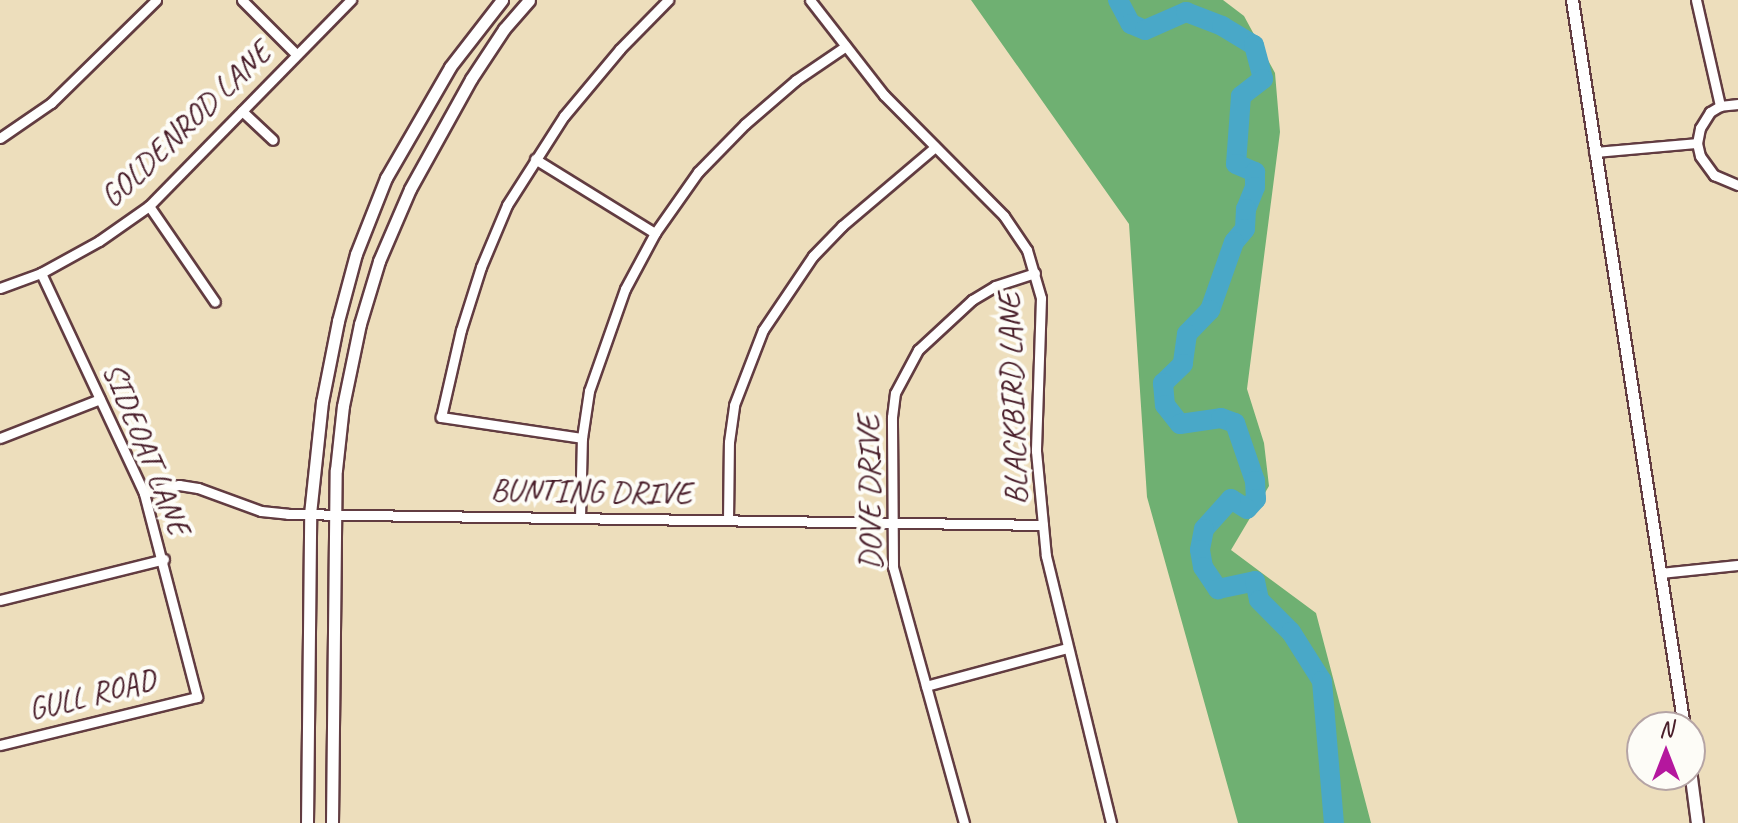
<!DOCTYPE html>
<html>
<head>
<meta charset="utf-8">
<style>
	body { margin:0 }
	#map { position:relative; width:1738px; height:823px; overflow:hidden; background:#eddebc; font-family:Caveat,sans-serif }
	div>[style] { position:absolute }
	.forest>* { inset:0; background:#6fb072 }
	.river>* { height:20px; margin:-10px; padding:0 10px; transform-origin:10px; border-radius:10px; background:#49a8c8 }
	.roads { filter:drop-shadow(2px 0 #623c41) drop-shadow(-2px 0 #623c41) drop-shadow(0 2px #623c41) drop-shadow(0 -2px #623c41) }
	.minor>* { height:9px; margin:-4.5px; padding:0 4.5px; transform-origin:4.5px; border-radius:4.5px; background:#fff }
	.tertiary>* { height:11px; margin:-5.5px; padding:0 5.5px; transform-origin:5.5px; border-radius:5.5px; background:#fff }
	span { translate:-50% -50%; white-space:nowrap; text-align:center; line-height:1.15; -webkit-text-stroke:8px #fdfcf7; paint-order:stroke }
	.street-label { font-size:32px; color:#4a1f2b }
	.north { position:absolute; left:1626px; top:711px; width:80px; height:80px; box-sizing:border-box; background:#fdfcf7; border:2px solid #b5a4a5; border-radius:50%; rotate:0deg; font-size:22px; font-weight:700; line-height:32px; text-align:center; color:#4a1f2b }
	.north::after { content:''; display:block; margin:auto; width:28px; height:36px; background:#b5179e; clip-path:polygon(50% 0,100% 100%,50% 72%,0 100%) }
</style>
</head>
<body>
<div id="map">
	<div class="forest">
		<i style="clip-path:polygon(971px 0,1223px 0,1244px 16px,1275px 73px,1280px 132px,1247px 389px,1264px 443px,1269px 486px,1231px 550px,1316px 613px,1371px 823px,1238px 823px,1147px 497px,1129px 224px)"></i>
	</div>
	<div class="river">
		<i style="left:1118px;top:0;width:27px;rotate:62deg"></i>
		<i style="left:1131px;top:24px;width:15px;rotate:23deg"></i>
		<i style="left:1145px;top:30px;width:45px;rotate:-23.7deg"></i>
		<i style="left:1186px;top:12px;width:39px;rotate:21deg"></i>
		<i style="left:1222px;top:26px;width:37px;rotate:31deg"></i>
		<i style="left:1254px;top:45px;width:35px;rotate:75deg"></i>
		<i style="left:1263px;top:79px;width:28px;rotate:142deg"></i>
		<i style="left:1241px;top:96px;width:68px;rotate:94.2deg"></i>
		<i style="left:1236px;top:164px;width:21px;rotate:23deg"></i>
		<i style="left:1255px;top:172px;width:15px;rotate:90deg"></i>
		<i style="left:1255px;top:187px;width:24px;rotate:112deg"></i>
		<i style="left:1246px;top:209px;width:20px;rotate:93deg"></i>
		<i style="left:1245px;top:229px;width:17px;rotate:130deg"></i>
		<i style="left:1234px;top:242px;width:72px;rotate:109.4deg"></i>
		<i style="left:1210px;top:310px;width:33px;rotate:134deg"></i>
		<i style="left:1187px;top:334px;width:30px;rotate:98deg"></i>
		<i style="left:1183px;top:364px;width:28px;rotate:136deg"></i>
		<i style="left:1163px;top:383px;width:22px;rotate:85deg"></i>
		<i style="left:1165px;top:405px;width:24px;rotate:52deg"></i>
		<i style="left:1180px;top:424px;width:41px;rotate:-8.3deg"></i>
		<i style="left:1221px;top:418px;width:15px;rotate:20deg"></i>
		<i style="left:1235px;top:423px;width:61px;rotate:71deg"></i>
		<i style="left:1255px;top:481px;width:18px;rotate:87deg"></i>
		<i style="left:1256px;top:499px;width:13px;rotate:132deg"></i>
		<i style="left:1247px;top:509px;width:19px;rotate:-148deg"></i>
		<i style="left:1231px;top:499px;width:40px;rotate:132deg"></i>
		<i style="left:1204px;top:529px;width:21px;rotate:101deg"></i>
		<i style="left:1200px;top:550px;width:17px;rotate:80deg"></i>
		<i style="left:1203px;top:567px;width:27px;rotate:56deg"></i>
		<i style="left:1218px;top:589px;width:38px;rotate:-12deg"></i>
		<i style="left:1255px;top:581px;width:19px;rotate:78deg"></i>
		<i style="left:1259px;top:600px;width:45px;rotate:45deg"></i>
		<i style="left:1291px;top:632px;width:58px;rotate:57.7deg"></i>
		<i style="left:1322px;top:681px;width:143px;rotate:85.2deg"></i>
	</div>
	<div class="roads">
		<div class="minor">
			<i style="left:242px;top:0;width:76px;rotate:45deg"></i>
			<i style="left:810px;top:0;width:120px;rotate:52.1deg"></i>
			<i style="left:884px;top:95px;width:170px;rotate:45.2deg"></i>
			<i style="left:1004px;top:216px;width:41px;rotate:55.9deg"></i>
			<i style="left:1027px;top:250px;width:50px;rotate:73.7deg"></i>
			<i style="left:1041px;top:298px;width:153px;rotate:91.9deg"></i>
			<i style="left:1036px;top:451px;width:105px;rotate:84.6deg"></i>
			<i style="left:1046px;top:556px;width:275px;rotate:76.3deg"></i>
			<i style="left:1696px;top:0;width:109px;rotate:77.2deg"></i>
			<i style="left:1738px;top:104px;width:18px;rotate:174deg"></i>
			<i style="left:1720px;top:106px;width:12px;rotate:149deg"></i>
			<i style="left:1710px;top:112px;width:19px;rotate:122deg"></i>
			<i style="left:1700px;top:128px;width:15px;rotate:101deg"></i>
			<i style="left:1697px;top:143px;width:13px;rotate:77deg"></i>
			<i style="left:1700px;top:156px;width:24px;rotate:54deg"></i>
			<i style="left:1714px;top:175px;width:26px;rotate:23deg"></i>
			<i style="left:242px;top:111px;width:42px;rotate:43.1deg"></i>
			<i style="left:0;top:138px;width:62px;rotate:-34.5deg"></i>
			<i style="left:51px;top:103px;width:147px;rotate:-44.4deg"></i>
			<i style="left:1594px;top:152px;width:103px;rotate:-5deg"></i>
			<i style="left:535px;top:159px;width:141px;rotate:31.7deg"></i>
			<i style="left:149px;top:206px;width:116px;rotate:55.5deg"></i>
			<i style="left:0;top:288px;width:44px;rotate:-20.1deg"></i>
			<i style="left:41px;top:273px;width:66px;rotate:-28.9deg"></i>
			<i style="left:99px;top:241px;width:61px;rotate:-35deg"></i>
			<i style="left:149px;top:206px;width:289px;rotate:-45.6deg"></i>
			<i style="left:0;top:438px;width:107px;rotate:-21.3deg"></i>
			<i style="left:582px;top:438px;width:143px;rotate:-171.5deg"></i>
			<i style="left:441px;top:417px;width:89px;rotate:-77.1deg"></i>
			<i style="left:461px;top:330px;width:66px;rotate:-72.4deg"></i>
			<i style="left:481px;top:267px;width:67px;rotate:-67.2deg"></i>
			<i style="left:507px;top:205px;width:106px;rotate:-57.4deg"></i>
			<i style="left:564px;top:116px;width:87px;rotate:-50.1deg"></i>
			<i style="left:620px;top:49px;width:69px;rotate:-45.6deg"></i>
			<i style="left:144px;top:493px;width:36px;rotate:-13deg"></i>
			<i style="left:179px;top:485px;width:19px;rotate:9deg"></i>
			<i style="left:198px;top:488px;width:67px;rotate:20.1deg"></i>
			<i style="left:261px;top:511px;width:27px;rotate:6deg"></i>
			<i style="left:288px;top:514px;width:755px;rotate:0.83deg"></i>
			<i style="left:580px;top:518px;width:80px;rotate:-88.6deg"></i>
			<i style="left:582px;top:438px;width:48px;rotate:-81.5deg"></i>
			<i style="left:589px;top:391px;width:108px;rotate:-70.6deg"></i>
			<i style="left:625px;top:289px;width:64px;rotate:-61.8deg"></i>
			<i style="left:655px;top:233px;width:75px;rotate:-54.8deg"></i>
			<i style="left:698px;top:172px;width:67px;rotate:-45.6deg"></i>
			<i style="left:745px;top:124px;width:67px;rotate:-40.8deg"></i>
			<i style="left:796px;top:80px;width:60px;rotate:-34.2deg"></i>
			<i style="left:728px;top:520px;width:78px;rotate:-89.3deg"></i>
			<i style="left:729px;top:442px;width:37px;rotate:-82deg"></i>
			<i style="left:734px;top:405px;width:80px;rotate:-68.9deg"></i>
			<i style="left:763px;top:330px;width:89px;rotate:-56deg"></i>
			<i style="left:813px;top:256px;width:42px;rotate:-46deg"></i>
			<i style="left:842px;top:226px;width:122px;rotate:-40.3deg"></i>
			<i style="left:1660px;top:573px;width:78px;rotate:-5.9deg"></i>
			<i style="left:0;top:600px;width:169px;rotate:-14deg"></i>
			<i style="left:926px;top:686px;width:146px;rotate:-15.1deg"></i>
			<i style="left:0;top:745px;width:203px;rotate:-13.7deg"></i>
			<i style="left:197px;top:697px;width:211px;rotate:-104.6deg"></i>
			<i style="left:144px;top:493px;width:243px;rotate:-115.1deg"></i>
			<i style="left:964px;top:823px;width:266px;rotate:-105.5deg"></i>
			<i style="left:893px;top:567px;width:150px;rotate:-90.4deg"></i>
			<i style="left:892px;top:417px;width:24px;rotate:-83deg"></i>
			<i style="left:895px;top:393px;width:49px;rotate:-61.9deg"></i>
			<i style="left:918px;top:350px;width:74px;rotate:-42.8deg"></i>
			<i style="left:972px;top:300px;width:27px;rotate:-31deg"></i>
			<i style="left:995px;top:286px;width:42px;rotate:-18deg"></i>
		</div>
		<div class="tertiary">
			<i style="left:1572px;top:0;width:736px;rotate:81.24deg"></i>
			<i style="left:1690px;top:770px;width:53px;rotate:82.5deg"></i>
			<i style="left:307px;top:823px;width:309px;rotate:-89.4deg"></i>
			<i style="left:310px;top:514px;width:113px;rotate:-83.9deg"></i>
			<i style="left:322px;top:402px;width:83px;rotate:-78.8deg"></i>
			<i style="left:338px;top:321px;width:69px;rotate:-75deg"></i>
			<i style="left:356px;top:254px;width:82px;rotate:-68.5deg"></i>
			<i style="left:386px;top:178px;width:128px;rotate:-60deg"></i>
			<i style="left:450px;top:67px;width:85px;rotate:-52.2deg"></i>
			<i style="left:332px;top:823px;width:353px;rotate:-89.4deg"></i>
			<i style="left:336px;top:470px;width:64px;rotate:-83.8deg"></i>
			<i style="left:343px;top:406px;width:84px;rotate:-78.3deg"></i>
			<i style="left:360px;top:324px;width:66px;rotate:-73.2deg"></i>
			<i style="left:379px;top:261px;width:78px;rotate:-66.7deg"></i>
			<i style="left:410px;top:189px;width:126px;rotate:-61deg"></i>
			<i style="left:471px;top:79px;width:60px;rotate:-56.6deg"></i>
			<i style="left:504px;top:29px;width:38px;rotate:-49deg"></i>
		</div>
	</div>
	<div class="street-label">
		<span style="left:186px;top:125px;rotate:-44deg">GOLDENROD LANE</span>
		<span style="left:1013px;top:399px;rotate:-92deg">BLACKBIRD LANE</span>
		<span style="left:146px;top:449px;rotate:68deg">SIDEOAT LANE</span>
		<span style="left:591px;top:492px;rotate:1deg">BUNTING DRIVE</span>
		<span style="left:870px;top:493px;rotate:-91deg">DOVE DRIVE</span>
		<span style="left:92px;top:695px;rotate:-14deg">GULL ROAD</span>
	</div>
	<div class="north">N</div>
</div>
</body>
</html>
